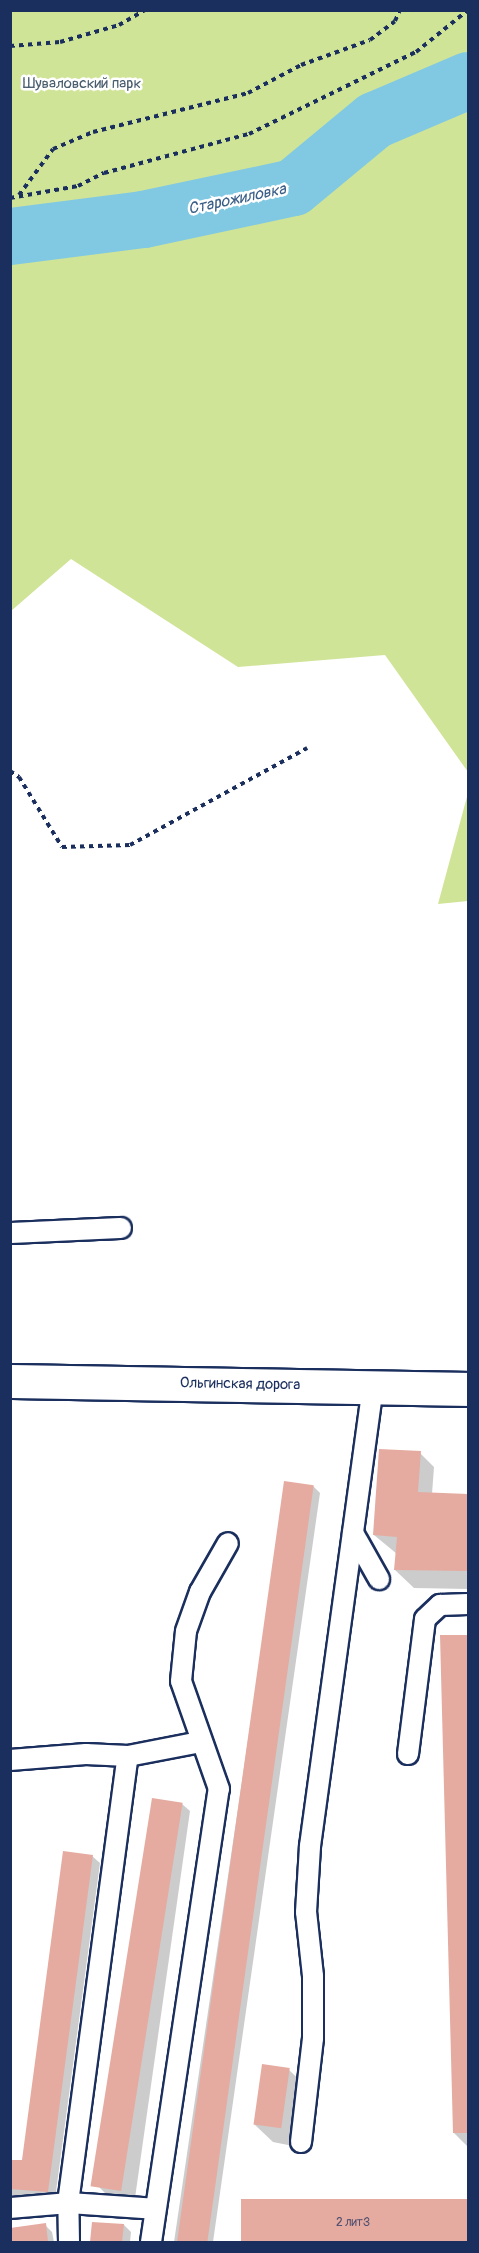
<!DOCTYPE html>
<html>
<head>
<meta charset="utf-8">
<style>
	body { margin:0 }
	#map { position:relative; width:479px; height:2253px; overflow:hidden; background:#fff; font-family:Pangolin,sans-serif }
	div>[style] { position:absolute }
	.green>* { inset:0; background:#d0e498 }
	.shadow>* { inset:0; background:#0003; transform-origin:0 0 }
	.river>* { height:57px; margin:-28.5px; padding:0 28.5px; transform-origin:28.5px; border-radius:28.5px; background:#81c9e2 }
	.building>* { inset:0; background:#e5aba0; transform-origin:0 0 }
	.path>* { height:4px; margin-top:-2px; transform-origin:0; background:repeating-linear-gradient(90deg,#1b2f5e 0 4.5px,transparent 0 9px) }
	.roads { filter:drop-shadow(2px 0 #1b2f5e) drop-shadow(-2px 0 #1b2f5e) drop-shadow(0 2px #1b2f5e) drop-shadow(0 -2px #1b2f5e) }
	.lane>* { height:20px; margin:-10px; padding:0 10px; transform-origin:10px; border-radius:10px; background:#fff }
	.secondary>* { height:33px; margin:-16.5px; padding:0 16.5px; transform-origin:16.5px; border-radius:16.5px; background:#fff }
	span { translate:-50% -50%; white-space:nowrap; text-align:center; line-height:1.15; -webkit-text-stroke:5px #fff; paint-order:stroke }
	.number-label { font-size:12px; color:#4e4e6e }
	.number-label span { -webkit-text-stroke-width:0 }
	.park-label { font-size:15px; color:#485c6c }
	.street-label { font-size:15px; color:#1b2f5e }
	.water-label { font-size:16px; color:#3a5d86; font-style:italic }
	.frame { position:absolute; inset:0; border:12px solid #1b2f5e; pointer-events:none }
</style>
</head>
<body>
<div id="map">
	<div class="green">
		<i style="clip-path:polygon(11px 10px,468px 11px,468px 772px,385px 655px,238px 667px,71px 559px,11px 611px)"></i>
		<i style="clip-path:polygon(468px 793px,468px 901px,438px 904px)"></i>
	</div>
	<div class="shadow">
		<i style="clip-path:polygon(420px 1453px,434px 1467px,432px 1494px,468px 1496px,468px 1589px,414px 1588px,395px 1570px,397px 1554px,374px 1535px)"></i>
		<i style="clip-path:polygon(286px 1483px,313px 1486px,320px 1493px,213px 2242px,174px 2242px)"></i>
		<i style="clip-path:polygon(468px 1636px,468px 2147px,454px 2133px,442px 1637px)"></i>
		<i style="clip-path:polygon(182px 1804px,190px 1811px,135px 2198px,106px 2194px,99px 2187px)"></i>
		<i style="clip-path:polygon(92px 1856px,100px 1863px,55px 2199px,10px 2196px,10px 2161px,23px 2161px)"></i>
		<i style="clip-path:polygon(289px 2070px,308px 2088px,298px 2147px,273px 2142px,254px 2124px)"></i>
		<i style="left:468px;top:2201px;width:41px;height:225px;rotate:90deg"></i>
		<i style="clip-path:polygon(93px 2223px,124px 2225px,131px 2232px,130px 2242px,91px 2242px)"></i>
		<i style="clip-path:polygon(45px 2225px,52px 2232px,54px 2242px,10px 2242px,10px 2229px)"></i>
	</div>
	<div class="river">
		<i style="left:10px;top:236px;width:134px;rotate:-7.3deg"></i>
		<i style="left:143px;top:219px;width:153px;rotate:-12deg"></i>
		<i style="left:293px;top:187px;width:105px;rotate:-39.6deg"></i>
		<i style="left:374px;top:120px;width:102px;rotate:-23.1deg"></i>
	</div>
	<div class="building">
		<i style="clip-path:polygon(379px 1449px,421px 1451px,418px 1492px,468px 1494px,468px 1571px,394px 1570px,397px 1537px,373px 1535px)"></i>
		<i style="left:284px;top:1481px;width:30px;height:769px;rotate:8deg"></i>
		<i style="clip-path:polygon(440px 1635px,468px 1635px,468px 2133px,453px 2133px)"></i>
		<i style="left:152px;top:1798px;width:31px;height:393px;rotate:9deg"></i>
		<i style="clip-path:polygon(63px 1851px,93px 1855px,48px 2192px,10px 2189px,10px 2160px,22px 2160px)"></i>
		<i style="left:262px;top:2064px;width:28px;height:61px;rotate:8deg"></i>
		<i style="left:468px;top:2199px;width:43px;height:227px;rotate:90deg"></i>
		<i style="clip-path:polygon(92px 2222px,124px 2224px,122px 2242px,90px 2242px)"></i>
		<i style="clip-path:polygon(46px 2223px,48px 2242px,10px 2242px,10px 2228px)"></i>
	</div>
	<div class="path">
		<i style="left:10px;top:46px;width:50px;rotate:-4.6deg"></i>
		<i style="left:60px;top:42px;width:61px;rotate:-16.1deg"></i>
		<i style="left:119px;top:25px;width:30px;rotate:-30deg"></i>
		<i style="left:19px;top:195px;width:57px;rotate:-53.5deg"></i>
		<i style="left:53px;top:149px;width:43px;rotate:-23deg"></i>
		<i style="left:93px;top:132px;width:160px;rotate:-14.1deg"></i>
		<i style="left:248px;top:93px;width:60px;rotate:-27.8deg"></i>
		<i style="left:301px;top:65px;width:73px;rotate:-19.9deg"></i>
		<i style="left:370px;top:40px;width:31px;rotate:-37deg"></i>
		<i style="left:395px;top:21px;width:12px;rotate:-66deg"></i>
		<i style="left:10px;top:198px;width:69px;rotate:-10deg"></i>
		<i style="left:78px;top:186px;width:29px;rotate:-27deg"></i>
		<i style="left:104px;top:173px;width:150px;rotate:-15.1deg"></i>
		<i style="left:249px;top:134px;width:186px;rotate:-26.2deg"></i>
		<i style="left:416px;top:52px;width:67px;rotate:-38.9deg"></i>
		<i style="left:10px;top:771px;width:11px;rotate:34deg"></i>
		<i style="left:19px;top:777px;width:82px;rotate:58.4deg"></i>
		<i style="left:62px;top:847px;width:68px;rotate:-1.7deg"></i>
		<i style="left:130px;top:845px;width:202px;rotate:-28.7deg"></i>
	</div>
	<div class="roads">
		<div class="lane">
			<i style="left:10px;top:1233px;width:111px;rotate:-2.6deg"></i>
			<i style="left:353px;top:1533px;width:53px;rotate:60.5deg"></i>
			<i style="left:408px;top:1754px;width:136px;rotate:-82.8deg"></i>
			<i style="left:425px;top:1619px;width:21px;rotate:-43deg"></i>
			<i style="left:440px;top:1605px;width:28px;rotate:-2deg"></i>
			<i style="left:10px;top:1760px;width:76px;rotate:-4.5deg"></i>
			<i style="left:86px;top:1754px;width:42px;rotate:2.7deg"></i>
			<i style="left:128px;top:1756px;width:73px;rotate:-11deg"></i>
			<i style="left:301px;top:2142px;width:105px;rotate:-83.4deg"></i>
			<i style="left:313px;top:2038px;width:62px;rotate:-90deg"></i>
			<i style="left:313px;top:1976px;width:64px;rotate:-96.2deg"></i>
			<i style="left:306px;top:1912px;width:66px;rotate:-86.5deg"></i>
			<i style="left:310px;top:1846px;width:464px;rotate:-82.2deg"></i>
			<i style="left:10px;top:2208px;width:58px;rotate:-4.9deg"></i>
			<i style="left:68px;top:2203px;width:451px;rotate:-82.4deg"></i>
			<i style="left:69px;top:2242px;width:39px;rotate:-91deg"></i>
			<i style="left:68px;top:2203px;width:87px;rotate:3.9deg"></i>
			<i style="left:151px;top:2242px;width:458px;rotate:-81.5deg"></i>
			<i style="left:219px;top:1789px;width:114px;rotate:-109.4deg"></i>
			<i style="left:181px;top:1681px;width:50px;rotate:-84.3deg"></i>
			<i style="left:186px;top:1631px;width:41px;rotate:-70.3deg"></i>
			<i style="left:200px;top:1592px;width:56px;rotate:-60.3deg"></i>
		</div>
		<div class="secondary">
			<i style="left:10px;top:1381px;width:458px;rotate:1deg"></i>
		</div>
	</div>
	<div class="number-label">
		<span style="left:353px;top:2223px">2 литЗ</span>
	</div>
	<div class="park-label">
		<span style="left:82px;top:84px">Шуваловский парк</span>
	</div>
	<div class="street-label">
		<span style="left:240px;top:1384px;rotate:1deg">Ольгинская дорога</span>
	</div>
	<div class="water-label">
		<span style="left:237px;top:199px;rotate:-12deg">Старожиловка</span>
	</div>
	<div class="frame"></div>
</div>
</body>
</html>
